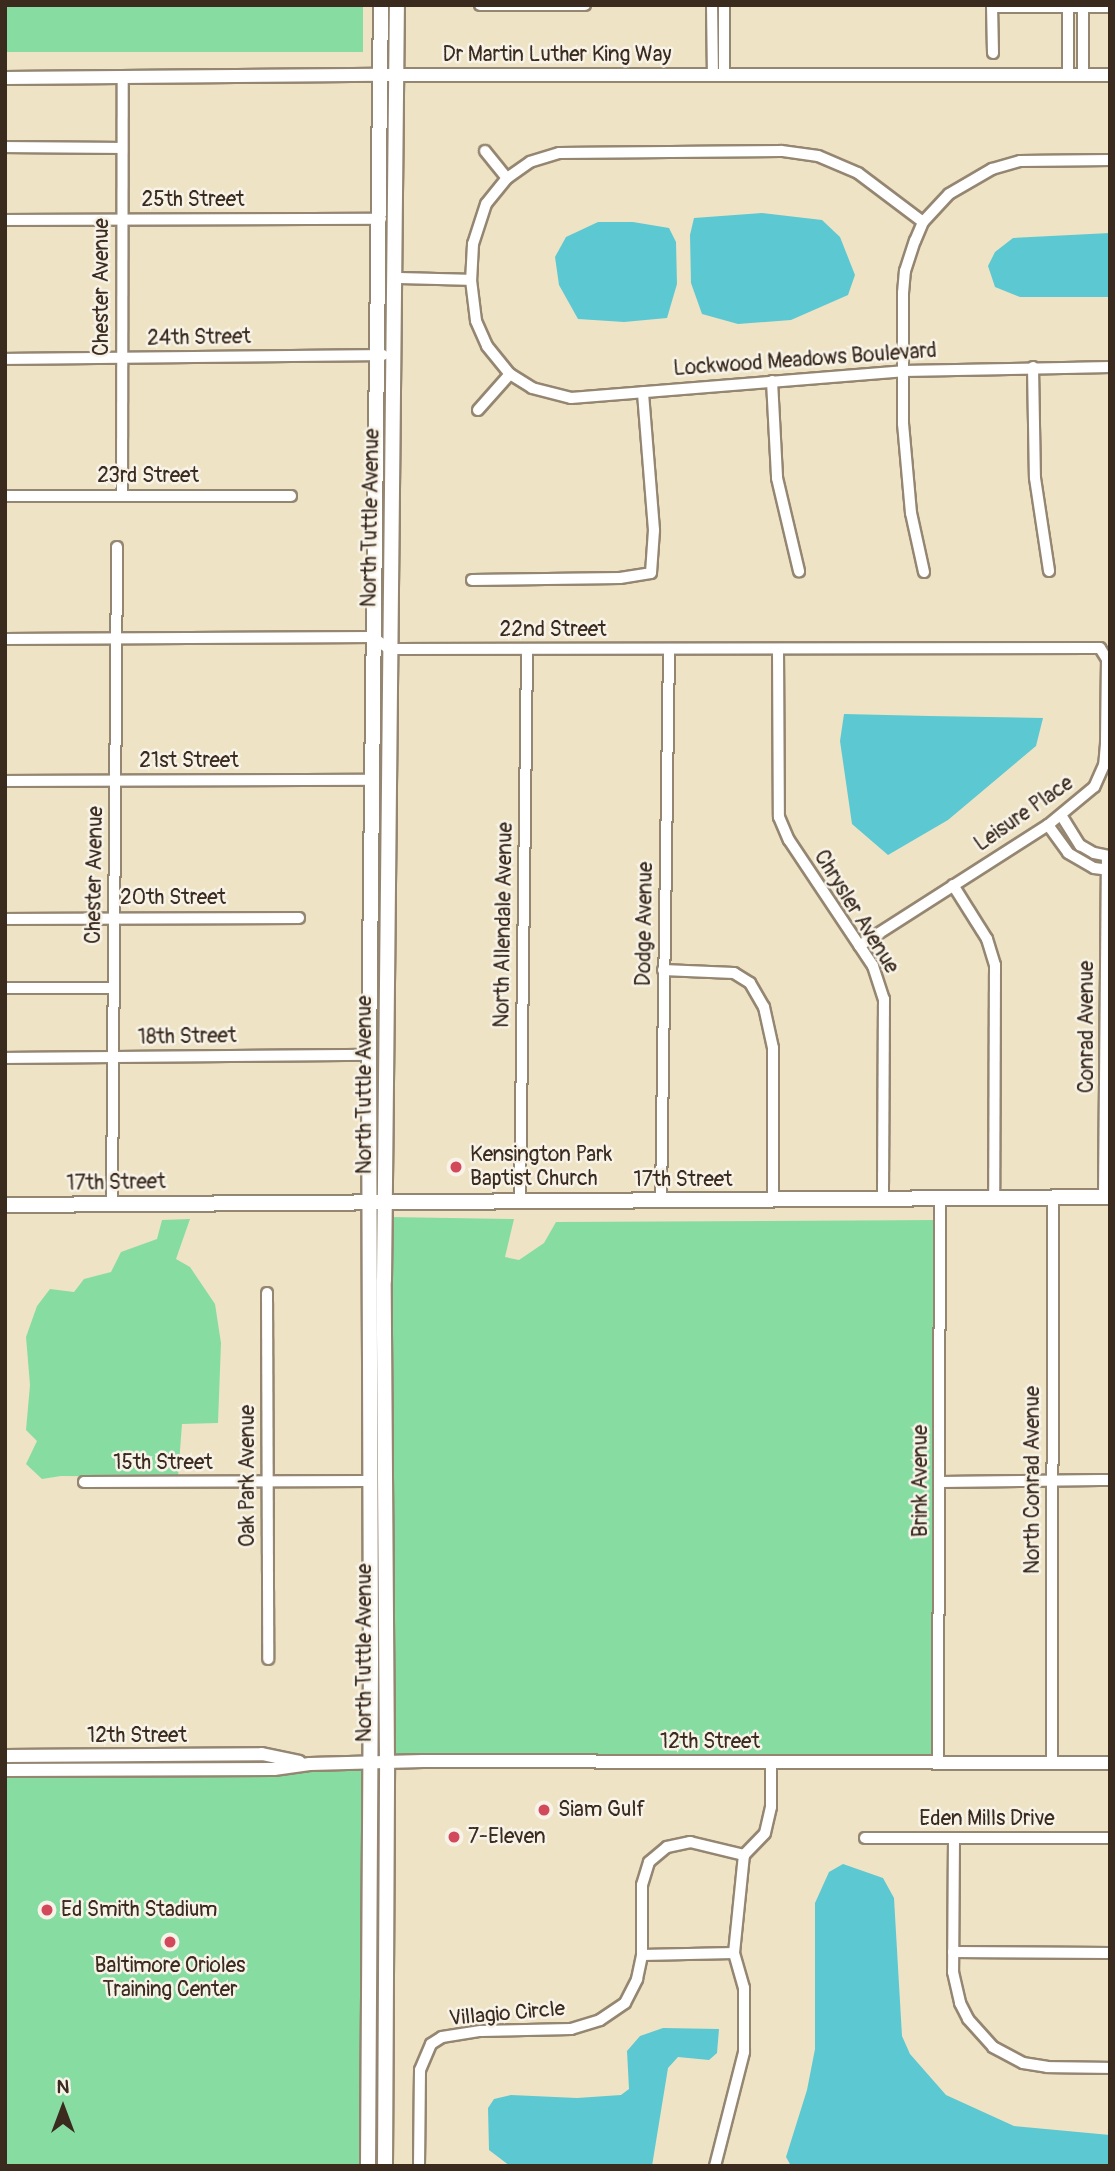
<!DOCTYPE html>
<html>
<head>
<meta charset="utf-8">
<style>
	body { margin:0 }
	#map { position:relative; width:1115px; height:2171px; overflow:hidden; background:#efe3c5; font-family:Pangolin,sans-serif }
	div>[style] { position:absolute }
	.green>* { inset:0; background:#87dda1; transform-origin:0 0 }
	.water>* { inset:0; background:#5cc8d2 }
	.roads { filter:drop-shadow(2px 0 #958672) drop-shadow(-2px 0 #958672) drop-shadow(0 2px #958672) drop-shadow(0 -2px #958672) }
	.minor>* { height:10px; margin:-5px; padding:0 5px; transform-origin:5px; border-radius:5px; background:#fff }
	.tertiary>* { height:12px; margin:-6px; padding:0 6px; transform-origin:6px; border-radius:6px; background:#fff }
	.secondary>* { height:14px; margin:-7px; padding:0 7px; transform-origin:7px; border-radius:7px; background:#fff }
	.dots>* { width:19px; height:19px; translate:-50% -50%; box-sizing:border-box; border:4px solid #f7f3e8; border-radius:50% }
	span { translate:-50% -50%; white-space:nowrap; text-align:center; line-height:1.15; -webkit-text-stroke:5px #f7f3e8; paint-order:stroke }
	.street-label { font-size:21px; color:#3b2a1e }
	.poi-label { font-size:21px; color:#3b2a1e }
	.left { translate:0 -50%; text-align:left }
	.frame { position:absolute; inset:0; border:7px solid #3b2a1e; pointer-events:none }
	.north { position:absolute; left:28px; top:2073px; width:70px; height:70px; -webkit-text-stroke:5px #f7f3e8; paint-order:stroke; rotate:0deg; font-size:19px; font-weight:700; line-height:28px; text-align:center; color:#3b2a1e }
	.north::after { content:''; display:block; margin:auto; width:24px; height:32px; background:#3b2a1e; clip-path:polygon(50% 0,100% 100%,50% 72%,0 100%) }
</style>
</head>
<body>
<div id="map">
	<div class="green">
		<i style="left:5px;top:5px;width:358px;height:47px"></i>
		<i style="clip-path:polygon(390px 1217px,514px 1219px,505px 1257px,519px 1260px,544px 1243px,556px 1222px,936px 1220px,934px 1757px,391px 1756px)"></i>
		<i style="clip-path:polygon(190px 1219px,176px 1259px,190px 1267px,215px 1304px,221px 1343px,218px 1423px,182px 1424px,178px 1477px,61px 1476px,42px 1479px,26px 1464px,37px 1441px,26px 1430px,30px 1385px,26px 1337px,37px 1306px,50px 1289px,74px 1292px,84px 1279px,111px 1272px,121px 1252px,157px 1239px,162px 1220px)"></i>
		<i style="clip-path:polygon(363px 1768px,363px 2166px,5px 2166px,5px 1776px,274px 1774px)"></i>
	</div>
	<div class="water">
		<i style="clip-path:polygon(762px 213px,822px 220px,840px 237px,855px 275px,848px 295px,791px 320px,738px 324px,702px 314px,691px 283px,690px 235px,694px 218px)"></i>
		<i style="clip-path:polygon(598px 222px,633px 222px,669px 228px,676px 242px,677px 284px,667px 318px,624px 322px,578px 319px,559px 285px,555px 257px,566px 237px)"></i>
		<i style="clip-path:polygon(1110px 233px,1110px 297px,1020px 297px,995px 287px,988px 266px,995px 252px,1013px 238px)"></i>
		<i style="clip-path:polygon(844px 714px,929px 716px,1043px 718px,1036px 746px,948px 820px,888px 855px,852px 824px,840px 741px)"></i>
		<i style="clip-path:polygon(843px 1864px,883px 1878px,894px 1898px,902px 2036px,910px 2054px,946px 2095px,1014px 2126px,1110px 2135px,1110px 2166px,791px 2166px,786px 2157px,807px 2090px,815px 2049px,815px 1903px,829px 1872px)"></i>
		<i style="clip-path:polygon(663px 2028px,719px 2029px,717px 2053px,709px 2060px,678px 2057px,668px 2068px,652px 2166px,510px 2166px,489px 2150px,488px 2108px,494px 2099px,511px 2095px,577px 2098px,621px 2095px,629px 2089px,627px 2051px,640px 2036px)"></i>
	</div>
	<div class="roads">
		<div class="minor">
			<i style="left:480px;top:5px;width:105px"></i>
			<i style="left:712px;top:5px;width:69px;rotate:89.2deg"></i>
			<i style="left:724px;top:5px;width:69px;rotate:90deg"></i>
			<i style="left:992px;top:5px;width:48px;rotate:88.8deg"></i>
			<i style="left:992px;top:7px;width:118px"></i>
			<i style="left:1068px;top:7px;width:68px;rotate:90deg"></i>
			<i style="left:1083px;top:7px;width:68px;rotate:90deg"></i>
			<i style="left:5px;top:147px;width:117px;rotate:0.5deg"></i>
			<i style="left:485px;top:151px;width:35px;rotate:51deg"></i>
			<i style="left:5px;top:220px;width:376px;rotate:-0.2deg"></i>
			<i style="left:923px;top:222px;width:81px;rotate:-143deg"></i>
			<i style="left:858px;top:173px;width:43px;rotate:-157deg"></i>
			<i style="left:818px;top:156px;width:37px;rotate:-172deg"></i>
			<i style="left:781px;top:151px;width:222px;rotate:179.5deg"></i>
			<i style="left:559px;top:153px;width:30px;rotate:163deg"></i>
			<i style="left:530px;top:162px;width:28px;rotate:145deg"></i>
			<i style="left:507px;top:178px;width:33px;rotate:129deg"></i>
			<i style="left:486px;top:204px;width:42px;rotate:108deg"></i>
			<i style="left:473px;top:244px;width:36px;rotate:93deg"></i>
			<i style="left:471px;top:280px;width:41px;rotate:83deg"></i>
			<i style="left:476px;top:321px;width:27px;rotate:66deg"></i>
			<i style="left:487px;top:346px;width:36px;rotate:51deg"></i>
			<i style="left:510px;top:374px;width:26px;rotate:32deg"></i>
			<i style="left:532px;top:388px;width:40px;rotate:14.4deg"></i>
			<i style="left:571px;top:398px;width:333px;rotate:-4.6deg"></i>
			<i style="left:903px;top:371px;width:207px;rotate:-1.1deg"></i>
			<i style="left:395px;top:278px;width:76px;rotate:1.5deg"></i>
			<i style="left:5px;top:359px;width:378px;rotate:-0.6deg"></i>
			<i style="left:1033px;top:367px;width:111px;rotate:89deg"></i>
			<i style="left:1035px;top:478px;width:94px;rotate:81.4deg"></i>
			<i style="left:772px;top:381px;width:97px;rotate:87deg"></i>
			<i style="left:777px;top:478px;width:96px;rotate:76.7deg"></i>
			<i style="left:478px;top:410px;width:48px;rotate:-48.4deg"></i>
			<i style="left:122px;top:495px;width:417px;rotate:-89.9deg"></i>
			<i style="left:5px;top:496px;width:286px"></i>
			<i style="left:924px;top:572px;width:60px;rotate:-102.4deg"></i>
			<i style="left:911px;top:513px;width:89px;rotate:-95.1deg"></i>
			<i style="left:903px;top:424px;width:131px;rotate:-90deg"></i>
			<i style="left:903px;top:293px;width:22px;rotate:-85deg"></i>
			<i style="left:905px;top:271px;width:32px;rotate:-72deg"></i>
			<i style="left:915px;top:241px;width:21px;rotate:-67deg"></i>
			<i style="left:923px;top:222px;width:38px;rotate:-47deg"></i>
			<i style="left:949px;top:194px;width:50px;rotate:-30.2deg"></i>
			<i style="left:992px;top:169px;width:29px;rotate:-16deg"></i>
			<i style="left:1020px;top:161px;width:90px;rotate:-0.6deg"></i>
			<i style="left:472px;top:580px;width:148px;rotate:-0.8deg"></i>
			<i style="left:620px;top:578px;width:31px;rotate:-9deg"></i>
			<i style="left:651px;top:573px;width:43px;rotate:-86deg"></i>
			<i style="left:654px;top:530px;width:138px;rotate:-94.6deg"></i>
			<i style="left:5px;top:639px;width:368px;rotate:-0.3deg"></i>
			<i style="left:373px;top:637px;width:20px;rotate:37deg"></i>
			<i style="left:389px;top:649px;width:711px;rotate:-0.08deg"></i>
			<i style="left:1100px;top:648px;width:13px;rotate:58deg"></i>
			<i style="left:1107px;top:659px;width:85px;rotate:90.7deg"></i>
			<i style="left:1106px;top:744px;width:21px;rotate:95deg"></i>
			<i style="left:1104px;top:765px;width:24px;rotate:114deg"></i>
			<i style="left:1094px;top:787px;width:60px;rotate:140.4deg"></i>
			<i style="left:1048px;top:825px;width:224px;rotate:147.4deg"></i>
			<i style="left:778px;top:649px;width:168px;rotate:89.7deg"></i>
			<i style="left:779px;top:817px;width:25px;rotate:67deg"></i>
			<i style="left:789px;top:840px;width:151px;rotate:56.3deg"></i>
			<i style="left:873px;top:966px;width:35px;rotate:72deg"></i>
			<i style="left:884px;top:999px;width:201px;rotate:90.3deg"></i>
			<i style="left:5px;top:781px;width:368px;rotate:-0.2deg"></i>
			<i style="left:1061px;top:815px;width:36px;rotate:58deg"></i>
			<i style="left:1080px;top:845px;width:16px;rotate:30deg"></i>
			<i style="left:1094px;top:853px;width:16px;rotate:11deg"></i>
			<i style="left:1048px;top:825px;width:34px;rotate:54deg"></i>
			<i style="left:1068px;top:853px;width:30px;rotate:30deg"></i>
			<i style="left:1094px;top:868px;width:16px;rotate:7deg"></i>
			<i style="left:953px;top:885px;width:64px;rotate:57.8deg"></i>
			<i style="left:987px;top:939px;width:27px;rotate:73deg"></i>
			<i style="left:995px;top:965px;width:233px;rotate:90.2deg"></i>
			<i style="left:5px;top:919px;width:294px;rotate:-0.2deg"></i>
			<i style="left:663px;top:970px;width:71px;rotate:2.4deg"></i>
			<i style="left:734px;top:973px;width:19px;rotate:32deg"></i>
			<i style="left:750px;top:983px;width:28px;rotate:60deg"></i>
			<i style="left:764px;top:1007px;width:42px;rotate:77.6deg"></i>
			<i style="left:773px;top:1048px;width:152px;rotate:90deg"></i>
			<i style="left:5px;top:988px;width:108px"></i>
			<i style="left:5px;top:1058px;width:364px;rotate:-0.5deg"></i>
			<i style="left:1104px;top:1197px;width:341px;rotate:-89.5deg"></i>
			<i style="left:661px;top:1201px;width:552px;rotate:-89.17deg"></i>
			<i style="left:520px;top:1202px;width:553px;rotate:-89.27deg"></i>
			<i style="left:112px;top:1204px;width:657px;rotate:-89.56deg"></i>
			<i style="left:267px;top:1293px;width:366px;rotate:89.8deg"></i>
			<i style="left:84px;top:1482px;width:284px;rotate:-0.2deg"></i>
			<i style="left:941px;top:1482px;width:169px;rotate:-0.7deg"></i>
			<i style="left:938px;top:1763px;width:564px;rotate:-89.8deg"></i>
			<i style="left:1052px;top:1763px;width:565px;rotate:-89.9deg"></i>
			<i style="left:865px;top:1838px;width:245px"></i>
			<i style="left:954px;top:1838px;width:134px;rotate:90.4deg"></i>
			<i style="left:953px;top:1972px;width:32px;rotate:77deg"></i>
			<i style="left:960px;top:2003px;width:18px;rotate:63deg"></i>
			<i style="left:968px;top:2019px;width:38px;rotate:48deg"></i>
			<i style="left:993px;top:2047px;width:34px;rotate:28deg"></i>
			<i style="left:1023px;top:2063px;width:24px;rotate:9deg"></i>
			<i style="left:1047px;top:2067px;width:63px;rotate:0.9deg"></i>
			<i style="left:953px;top:1952px;width:157px;rotate:0.4deg"></i>
			<i style="left:642px;top:1955px;width:92px;rotate:-1.2deg"></i>
			<i style="left:419px;top:2166px;width:96px;rotate:-89.4deg"></i>
			<i style="left:420px;top:2070px;width:28px;rotate:-67deg"></i>
			<i style="left:431px;top:2044px;width:13px;rotate:-32deg"></i>
			<i style="left:442px;top:2037px;width:39px;rotate:-9deg"></i>
			<i style="left:481px;top:2031px;width:90px;rotate:-1.3deg"></i>
			<i style="left:571px;top:2029px;width:30px;rotate:-17deg"></i>
			<i style="left:600px;top:2020px;width:30px;rotate:-34deg"></i>
			<i style="left:625px;top:2003px;width:27px;rotate:-63deg"></i>
			<i style="left:637px;top:1979px;width:25px;rotate:-78deg"></i>
			<i style="left:642px;top:1955px;width:70px;rotate:-90deg"></i>
			<i style="left:642px;top:1885px;width:24px;rotate:-73deg"></i>
			<i style="left:649px;top:1862px;width:23px;rotate:-40deg"></i>
			<i style="left:667px;top:1847px;width:24px;rotate:-12deg"></i>
			<i style="left:690px;top:1842px;width:56px;rotate:13.5deg"></i>
			<i style="left:715px;top:2166px;width:118px;rotate:-75.7deg"></i>
			<i style="left:744px;top:2052px;width:64px;rotate:-90deg"></i>
			<i style="left:744px;top:1988px;width:36px;rotate:-106deg"></i>
			<i style="left:734px;top:1953px;width:99px;rotate:-84.2deg"></i>
			<i style="left:744px;top:1855px;width:30px;rotate:-46deg"></i>
			<i style="left:765px;top:1833px;width:27px;rotate:-77deg"></i>
			<i style="left:771px;top:1807px;width:46px;rotate:-90deg"></i>
		</div>
		<div class="tertiary">
			<i style="left:5px;top:78px;width:376px;rotate:-0.5deg"></i>
			<i style="left:381px;top:75px;width:729px"></i>
			<i style="left:5px;top:1756px;width:257px;rotate:-0.4deg"></i>
			<i style="left:262px;top:1754px;width:38px;rotate:12deg"></i>
			<i style="left:5px;top:1770px;width:269px;rotate:-0.2deg"></i>
			<i style="left:274px;top:1769px;width:36px;rotate:-8deg"></i>
			<i style="left:310px;top:1764px;width:113px;rotate:-1.5deg"></i>
			<i style="left:423px;top:1761px;width:687px;rotate:0.17deg"></i>
		</div>
		<div class="secondary">
			<i style="left:5px;top:1205px;width:1105px;rotate:-0.41deg"></i>
			<i style="left:368px;top:2166px;width:503px;rotate:-89.66deg"></i>
			<i style="left:371px;top:1663px;width:608px;rotate:-90.19deg"></i>
			<i style="left:369px;top:1055px;width:1050px;rotate:-89.35deg"></i>
			<i style="left:385px;top:2166px;width:404px;rotate:-89.7deg"></i>
			<i style="left:387px;top:1762px;width:482px;rotate:-90.4deg"></i>
			<i style="left:384px;top:1280px;width:1275px;rotate:-89.42deg"></i>
		</div>
	</div>
	<div class="dots">
		<i style="left:456px;top:1167px;background:#d1495b"></i>
		<i style="left:544px;top:1810px;background:#d1495b"></i>
		<i style="left:454px;top:1837px;background:#d1495b"></i>
		<i style="left:47px;top:1910px;background:#d1495b"></i>
		<i style="left:170px;top:1942px;background:#d1495b"></i>
	</div>
	<div class="street-label">
		<span style="left:557px;top:55px">Dr Martin Luther King Way</span>
		<span style="left:193px;top:200px">25th Street</span>
		<span style="left:102px;top:287px;rotate:-90deg">Chester Avenue</span>
		<span style="left:199px;top:338px;rotate:-1deg">24th Street</span>
		<span style="left:805px;top:360px;rotate:-4deg">Lockwood Meadows Boulevard</span>
		<span style="left:148px;top:476px">23rd Street</span>
		<span style="left:371px;top:518px;rotate:-89deg">North Tuttle Avenue</span>
		<span style="left:553px;top:630px">22nd Street</span>
		<span style="left:189px;top:761px">21st Street</span>
		<span style="left:1024px;top:814px;rotate:-35deg">Leisure Place</span>
		<span style="left:95px;top:875px;rotate:-89deg">Chester Avenue</span>
		<span style="left:173px;top:898px">20th Street</span>
		<span style="left:856px;top:912px;rotate:58deg">Chrysler Avenue</span>
		<span style="left:645px;top:924px;rotate:-89deg">Dodge Avenue</span>
		<span style="left:504px;top:925px;rotate:-89deg">North Allendale Avenue</span>
		<span style="left:1087px;top:1027px;rotate:-90deg">Conrad Avenue</span>
		<span style="left:187px;top:1037px;rotate:-1deg">18th Street</span>
		<span style="left:365px;top:1085px;rotate:-90deg">North Tuttle Avenue</span>
		<span style="left:683px;top:1180px">17th Street</span>
		<span style="left:116px;top:1183px;rotate:-1deg">17th Street</span>
		<span style="left:163px;top:1463px">15th Street</span>
		<span style="left:248px;top:1476px;rotate:-90deg">Oak Park Avenue</span>
		<span style="left:1033px;top:1480px;rotate:-90deg">North Conrad Avenue</span>
		<span style="left:921px;top:1481px;rotate:-90deg">Brink Avenue</span>
		<span style="left:365px;top:1653px;rotate:-90deg">North Tuttle Avenue</span>
		<span style="left:137px;top:1736px">12th Street</span>
		<span style="left:710px;top:1742px">12th Street</span>
		<span style="left:987px;top:1819px">Eden Mills Drive</span>
		<span style="left:507px;top:2014px;rotate:-5deg">Villagio Circle</span>
	</div>
	<div class="poi-label">
		<span class="left" style="left:470px;top:1167px">Kensington Park<br>Baptist Church</span>
		<span class="left" style="left:558px;top:1810px">Siam Gulf</span>
		<span class="left" style="left:468px;top:1837px">7-Eleven</span>
		<span class="left" style="left:61px;top:1910px">Ed Smith Stadium</span>
		<span style="left:170px;top:1978px">Baltimore Orioles<br>Training Center</span>
	</div>
	<div class="frame"></div>
	<div class="north">N</div>
</div>
</body>
</html>
